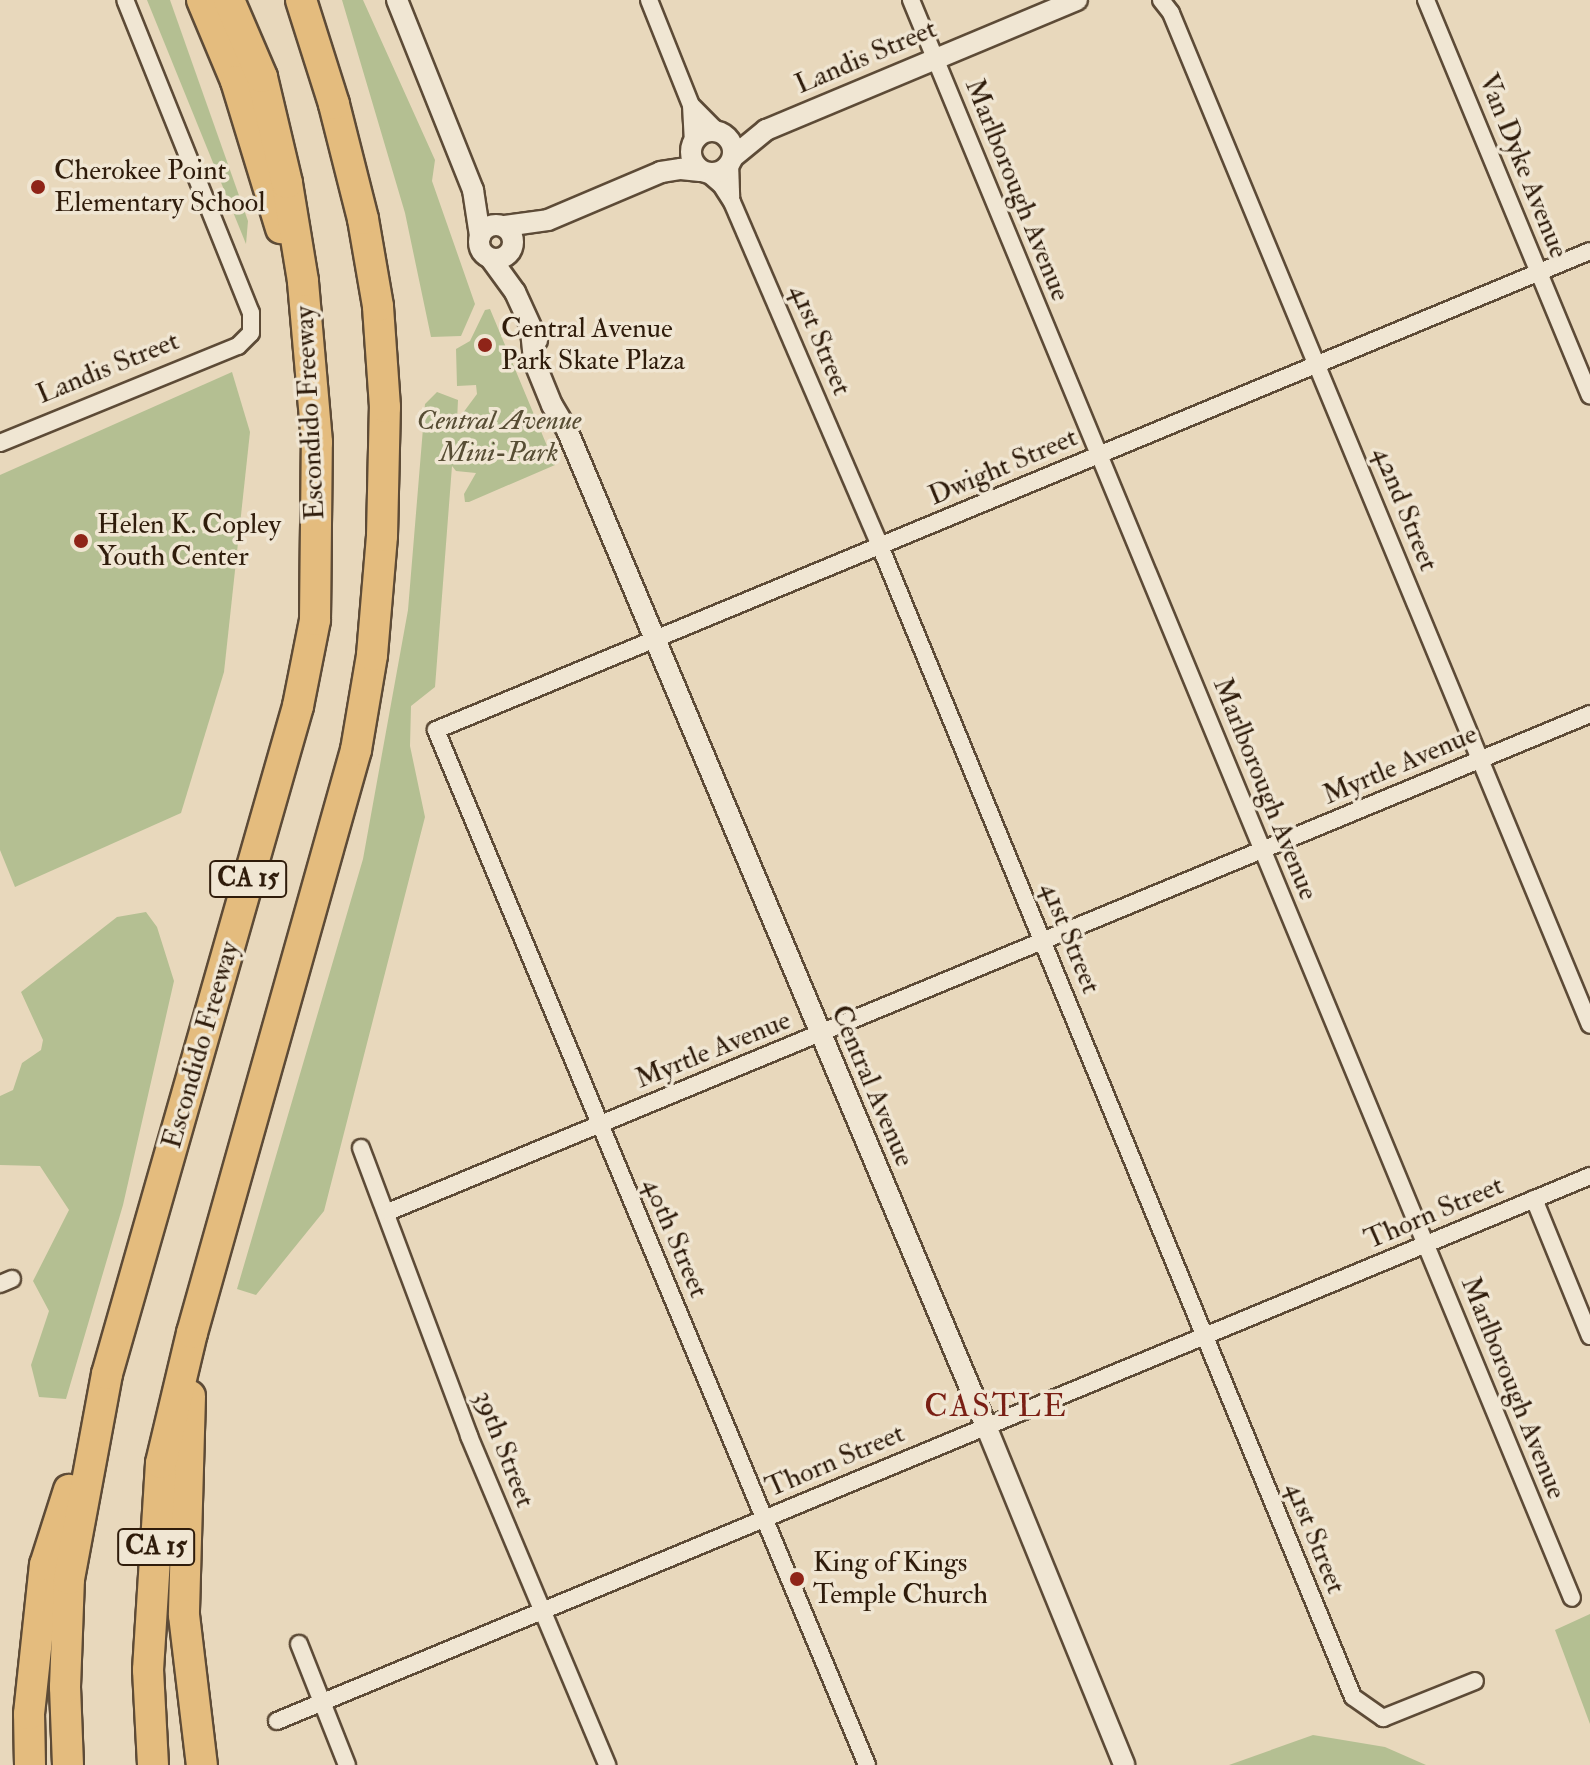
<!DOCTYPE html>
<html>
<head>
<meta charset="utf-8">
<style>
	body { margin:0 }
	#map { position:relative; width:1590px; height:1765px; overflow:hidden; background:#e8d8bc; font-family:"IM FELL Double Pica",serif }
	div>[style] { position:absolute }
	.green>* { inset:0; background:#b4bf92 }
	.roads { filter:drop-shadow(2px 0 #5d4b37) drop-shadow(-2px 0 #5d4b37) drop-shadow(0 2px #5d4b37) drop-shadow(0 -2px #5d4b37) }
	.minor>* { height:16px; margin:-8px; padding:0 8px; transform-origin:8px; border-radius:8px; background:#f0e6d3 }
	.tertiary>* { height:20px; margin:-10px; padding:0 10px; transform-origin:10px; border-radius:10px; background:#f0e6d3 }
	.tertiary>.ring { margin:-10px; padding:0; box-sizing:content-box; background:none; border:20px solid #f0e6d3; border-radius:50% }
	.motorway>* { height:30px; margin:-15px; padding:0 15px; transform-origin:15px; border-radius:15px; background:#e4bc7e }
	.dots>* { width:22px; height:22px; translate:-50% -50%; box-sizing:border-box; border:4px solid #f0e6d3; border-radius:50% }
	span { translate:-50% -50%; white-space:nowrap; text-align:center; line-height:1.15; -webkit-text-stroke:7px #f0e6d3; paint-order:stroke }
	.shield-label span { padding:2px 6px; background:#f0e6d3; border:2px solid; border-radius:6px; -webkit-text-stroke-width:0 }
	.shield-label { font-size:26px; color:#2f1c0b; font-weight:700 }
	.street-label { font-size:28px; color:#2f1c0b }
	.poi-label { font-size:28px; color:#2f1c0b }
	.left { translate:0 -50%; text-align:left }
	.park-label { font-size:28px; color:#574d34; font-style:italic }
	.quarter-label { font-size:32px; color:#7a1f14; letter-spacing:2px }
</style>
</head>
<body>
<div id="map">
	<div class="green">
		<i style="clip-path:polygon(147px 0,170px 0,248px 221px,246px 244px)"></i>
		<i style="clip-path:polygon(342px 0,363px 0,435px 160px,432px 181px,475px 304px,461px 336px,431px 337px,405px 213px)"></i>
		<i style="clip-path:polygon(490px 309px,555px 465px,469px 502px,465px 502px,464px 494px,476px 473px,456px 471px,452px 466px,435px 687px,411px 706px,410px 746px,425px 817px,324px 1211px,256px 1295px,237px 1289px,363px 859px,408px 610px,425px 404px,437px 392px,458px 400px,457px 421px,477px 394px,476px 385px,457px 386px,456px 349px,470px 341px,485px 310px)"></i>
		<i style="clip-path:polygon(232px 372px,250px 432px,224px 672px,181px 813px,15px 887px,0 850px,0 475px)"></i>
		<i style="clip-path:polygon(146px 912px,157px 927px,174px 981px,123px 1205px,66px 1399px,39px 1397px,31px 1365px,49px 1311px,33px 1281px,69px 1210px,40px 1166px,0 1165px,0 1096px,13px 1090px,22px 1063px,41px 1050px,43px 1040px,21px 992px,117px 917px)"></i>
		<i style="clip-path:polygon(1590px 1614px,1590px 1724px,1555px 1630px)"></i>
		<i style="clip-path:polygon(1313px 1735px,1385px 1747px,1426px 1765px,1229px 1765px)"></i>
	</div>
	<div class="roads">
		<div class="minor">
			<i style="left:649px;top:0;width:113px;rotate:68.2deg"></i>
			<i style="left:691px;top:105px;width:36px;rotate:87deg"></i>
			<i style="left:911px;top:0;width:1729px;rotate:67.53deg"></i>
			<i style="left:1161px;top:0;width:16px;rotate:52deg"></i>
			<i style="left:1171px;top:13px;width:1095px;rotate:67.51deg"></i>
			<i style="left:1426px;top:0;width:428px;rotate:67.5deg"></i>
			<i style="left:693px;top:107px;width:34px;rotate:45deg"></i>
			<i style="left:730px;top:163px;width:34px;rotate:88deg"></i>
			<i style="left:707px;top:173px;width:18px;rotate:41deg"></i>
			<i style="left:721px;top:185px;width:20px;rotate:57deg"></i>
			<i style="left:732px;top:202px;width:374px;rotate:66.7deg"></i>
			<i style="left:880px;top:546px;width:1244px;rotate:67.66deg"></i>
			<i style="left:1353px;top:1697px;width:37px;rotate:35deg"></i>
			<i style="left:1383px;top:1718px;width:99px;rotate:-21.9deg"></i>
			<i style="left:0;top:443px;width:257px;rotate:-22.2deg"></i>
			<i style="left:238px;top:346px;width:18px;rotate:-45deg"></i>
			<i style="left:251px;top:333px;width:20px;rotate:-90deg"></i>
			<i style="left:251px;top:313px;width:337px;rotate:-111.9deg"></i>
			<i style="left:361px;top:1148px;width:308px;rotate:69.4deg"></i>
			<i style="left:469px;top:1436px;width:357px;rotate:67.2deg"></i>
			<i style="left:1534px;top:1199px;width:148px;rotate:67.8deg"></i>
			<i style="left:388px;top:1212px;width:1301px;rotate:-22.5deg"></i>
			<i style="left:0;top:1284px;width:13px;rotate:-23deg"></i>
			<i style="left:299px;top:1644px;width:130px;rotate:68.4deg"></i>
			<i style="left:277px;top:1721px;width:1422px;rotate:-22.54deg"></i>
			<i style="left:867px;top:1765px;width:1121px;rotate:-112.61deg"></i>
			<i style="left:436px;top:730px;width:1249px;rotate:-22.54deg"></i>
		</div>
		<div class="tertiary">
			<i style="left:397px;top:0;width:205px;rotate:68.2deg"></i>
			<i style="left:473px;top:190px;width:47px;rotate:81.3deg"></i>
			<i class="ring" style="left:691px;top:131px;width:22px;height:22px"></i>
			<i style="left:733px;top:157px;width:43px;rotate:-39.3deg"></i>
			<i style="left:766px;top:130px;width:337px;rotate:-22.7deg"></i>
			<i class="ring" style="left:479px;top:225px;width:14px;height:14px"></i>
			<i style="left:505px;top:226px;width:43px;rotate:-7.9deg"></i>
			<i style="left:548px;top:220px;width:123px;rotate:-23deg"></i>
			<i style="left:661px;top:172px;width:20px;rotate:-9deg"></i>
			<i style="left:681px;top:169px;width:19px;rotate:6deg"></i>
			<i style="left:491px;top:259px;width:41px;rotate:54deg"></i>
			<i style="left:515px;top:292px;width:53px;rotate:65.4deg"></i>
			<i style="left:531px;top:331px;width:30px;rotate:84deg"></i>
			<i style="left:534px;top:361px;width:48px;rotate:67.8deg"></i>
			<i style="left:552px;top:405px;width:29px;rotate:59deg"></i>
			<i style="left:567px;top:430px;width:1081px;rotate:67.18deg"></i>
			<i style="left:986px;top:1426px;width:366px;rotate:67.8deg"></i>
		</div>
		<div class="motorway">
			<i style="left:202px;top:0;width:88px;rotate:67.2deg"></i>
			<i style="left:236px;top:81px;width:154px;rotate:73deg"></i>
			<i style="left:190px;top:1396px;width:219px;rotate:91.6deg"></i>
			<i style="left:184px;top:1615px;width:151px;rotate:83.2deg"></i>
			<i style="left:30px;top:1765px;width:51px;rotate:-91.1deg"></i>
			<i style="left:29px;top:1714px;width:150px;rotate:-83.9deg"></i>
			<i style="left:45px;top:1565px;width:79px;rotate:-72.3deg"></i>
			<i style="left:68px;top:1765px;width:78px;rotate:-92.2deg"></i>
			<i style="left:65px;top:1687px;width:108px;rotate:-87.9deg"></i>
			<i style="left:69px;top:1579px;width:208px;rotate:-79.5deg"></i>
			<i style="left:107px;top:1374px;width:695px;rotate:-74.04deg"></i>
			<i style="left:298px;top:706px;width:88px;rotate:-78.8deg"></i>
			<i style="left:315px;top:620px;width:178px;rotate:-89.4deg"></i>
			<i style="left:317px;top:442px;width:162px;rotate:-95deg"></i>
			<i style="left:303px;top:281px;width:99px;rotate:-99.3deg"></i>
			<i style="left:287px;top:183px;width:109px;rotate:-103.3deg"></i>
			<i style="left:262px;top:77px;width:84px;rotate:-113.2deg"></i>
			<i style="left:153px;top:1765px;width:95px;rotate:-93deg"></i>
			<i style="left:148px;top:1670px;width:207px;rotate:-86.4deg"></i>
			<i style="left:161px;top:1463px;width:134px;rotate:-76.6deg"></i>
			<i style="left:192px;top:1333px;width:606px;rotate:-74.29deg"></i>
			<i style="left:356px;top:750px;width:96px;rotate:-80.4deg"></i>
			<i style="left:372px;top:655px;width:119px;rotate:-85.2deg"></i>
			<i style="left:382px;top:536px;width:129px;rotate:-88.7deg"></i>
			<i style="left:385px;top:407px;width:101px;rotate:-94deg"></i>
			<i style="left:378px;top:306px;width:88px;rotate:-99.8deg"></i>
			<i style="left:363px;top:219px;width:119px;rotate:-104.2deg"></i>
			<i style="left:334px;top:104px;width:109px;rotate:-107.6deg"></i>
		</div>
	</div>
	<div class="dots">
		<i style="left:38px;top:187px;background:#8f2418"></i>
		<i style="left:485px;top:345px;background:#8f2418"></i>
		<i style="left:81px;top:541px;background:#8f2418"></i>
		<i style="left:797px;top:1579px;background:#8f2418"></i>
	</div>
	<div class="shield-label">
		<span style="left:248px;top:879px">CA 15</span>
		<span style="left:156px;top:1547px">CA 15</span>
	</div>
	<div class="street-label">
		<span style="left:866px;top:57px;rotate:-23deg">Landis Street</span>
		<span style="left:1523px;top:166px;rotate:68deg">Van Dyke Avenue</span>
		<span style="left:1017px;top:190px;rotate:68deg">Marlborough Avenue</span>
		<span style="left:820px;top:340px;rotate:67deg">41st Street</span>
		<span style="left:108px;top:368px;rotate:-22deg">Landis Street</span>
		<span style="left:310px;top:413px;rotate:-93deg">Escondido Freeway</span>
		<span style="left:1003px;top:467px;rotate:-23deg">Dwight Street</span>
		<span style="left:1405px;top:509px;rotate:68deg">42nd Street</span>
		<span style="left:1400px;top:765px;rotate:-23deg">Myrtle Avenue</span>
		<span style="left:1265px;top:789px;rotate:68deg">Marlborough Avenue</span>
		<span style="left:1070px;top:938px;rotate:68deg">41st Street</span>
		<span style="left:201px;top:1045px;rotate:-74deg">Escondido Freeway</span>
		<span style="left:713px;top:1050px;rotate:-22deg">Myrtle Avenue</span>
		<span style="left:872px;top:1086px;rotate:67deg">Central Avenue</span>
		<span style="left:1434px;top:1213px;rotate:-23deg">Thorn Street</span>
		<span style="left:675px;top:1238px;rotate:67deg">40th Street</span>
		<span style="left:1513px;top:1388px;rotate:68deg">Marlborough Avenue</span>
		<span style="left:504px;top:1449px;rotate:69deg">39th Street</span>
		<span style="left:835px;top:1461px;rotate:-23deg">Thorn Street</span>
		<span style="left:1315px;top:1538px;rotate:68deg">41st Street</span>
	</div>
	<div class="poi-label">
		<span class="left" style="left:54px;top:187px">Cherokee Point<br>Elementary School</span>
		<span class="left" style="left:501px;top:345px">Central Avenue<br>Park Skate Plaza</span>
		<span class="left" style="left:97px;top:541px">Helen K. Copley<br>Youth Center</span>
		<span class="left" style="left:813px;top:1579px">King of Kings<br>Temple Church</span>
	</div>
	<div class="park-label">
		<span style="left:499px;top:437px">Central Avenue<br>Mini-Park</span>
	</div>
	<div class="quarter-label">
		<span style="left:996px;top:1406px">CASTLE</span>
	</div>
</div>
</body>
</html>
